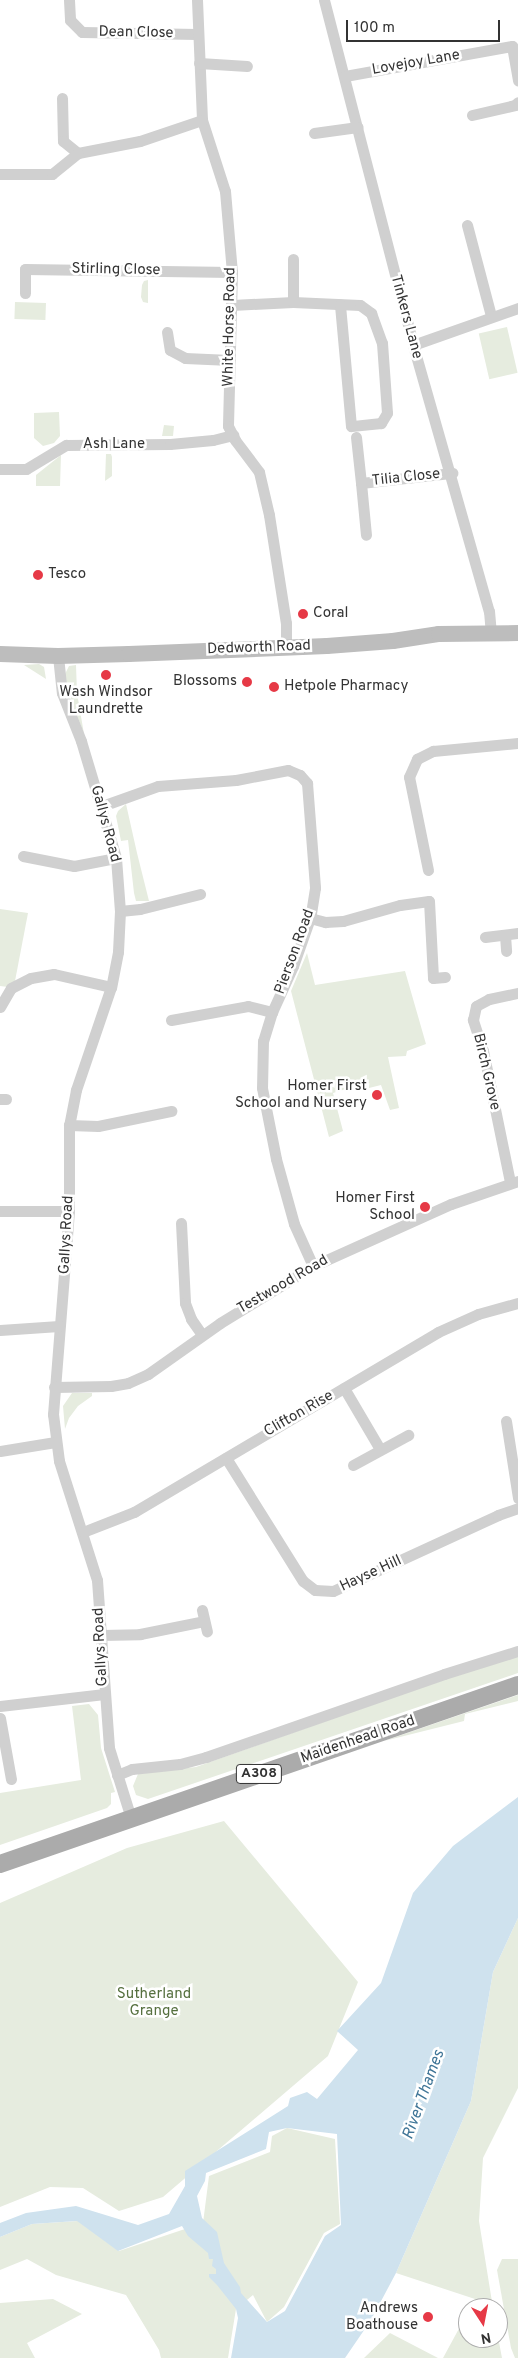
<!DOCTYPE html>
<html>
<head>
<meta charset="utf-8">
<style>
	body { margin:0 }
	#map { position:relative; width:518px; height:2358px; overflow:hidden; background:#fff; font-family:Overpass,sans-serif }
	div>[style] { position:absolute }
	.green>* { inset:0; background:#e6ecdf; transform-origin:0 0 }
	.water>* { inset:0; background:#cfe2ee }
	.minor>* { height:11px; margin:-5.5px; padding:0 5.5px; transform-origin:5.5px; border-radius:5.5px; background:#d0d0d0 }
	.secondary>* { height:16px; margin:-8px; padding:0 8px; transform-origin:8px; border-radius:8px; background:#bdbdbd }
	.primary>* { height:18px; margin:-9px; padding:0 9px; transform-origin:9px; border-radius:9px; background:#ababab }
	.dots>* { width:14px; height:14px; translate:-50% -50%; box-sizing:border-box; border:2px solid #fff; border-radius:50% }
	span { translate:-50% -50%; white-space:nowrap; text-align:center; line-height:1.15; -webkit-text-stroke:5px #fff; paint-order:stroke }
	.shield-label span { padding:1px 4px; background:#fff; border:1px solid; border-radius:4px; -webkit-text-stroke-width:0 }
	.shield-label { font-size:14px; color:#333; font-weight:700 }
	.street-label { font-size:15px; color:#333 }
	.poi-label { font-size:15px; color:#333 }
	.left { translate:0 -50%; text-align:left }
	.right { translate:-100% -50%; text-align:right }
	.park-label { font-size:15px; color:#56703f }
	.water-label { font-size:16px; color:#3f7597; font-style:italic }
	.north { position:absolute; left:458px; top:2298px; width:50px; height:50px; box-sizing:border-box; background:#fff; border:1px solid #adadad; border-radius:50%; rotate:169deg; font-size:14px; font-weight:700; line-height:20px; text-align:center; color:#333 }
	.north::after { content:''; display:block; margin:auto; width:18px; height:22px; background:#e63946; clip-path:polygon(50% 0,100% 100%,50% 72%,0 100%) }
	.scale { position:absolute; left:346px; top:20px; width:154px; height:22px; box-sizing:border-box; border:2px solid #333; border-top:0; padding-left:6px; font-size:15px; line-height:18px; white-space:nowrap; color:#333; -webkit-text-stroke:4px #fff; paint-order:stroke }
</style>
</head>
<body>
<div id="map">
	<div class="green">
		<i style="clip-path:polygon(148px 280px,148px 303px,143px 302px,141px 297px,142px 285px,144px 281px)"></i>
		<i style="left:15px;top:302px;width:31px;height:17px;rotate:2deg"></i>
		<i style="left:507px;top:327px;width:47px;height:29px;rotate:77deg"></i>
		<i style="clip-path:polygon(59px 412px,60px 436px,54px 443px,43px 446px,34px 438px,34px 413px)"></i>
		<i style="clip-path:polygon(164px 425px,174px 426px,173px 436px,162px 436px)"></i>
		<i style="clip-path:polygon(106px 454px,111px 454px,112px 457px,112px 476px,105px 481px)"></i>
		<i style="clip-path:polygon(61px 455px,60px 486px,36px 486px,36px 475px)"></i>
		<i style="clip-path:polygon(39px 664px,44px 667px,46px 679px,24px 665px)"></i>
		<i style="clip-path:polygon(76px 665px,77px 693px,84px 734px,63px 678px,69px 666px)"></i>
		<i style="clip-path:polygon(126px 804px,137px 853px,149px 901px,136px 901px,134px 893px,128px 840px,121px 841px,116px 816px,118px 811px)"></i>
		<i style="clip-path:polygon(0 909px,28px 913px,15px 981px,8px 987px,0 986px)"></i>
		<i style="clip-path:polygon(307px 953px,315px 985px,405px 971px,426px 1044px,407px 1051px,406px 1056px,388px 1057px,399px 1108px,390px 1110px,381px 1085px,369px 1088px,366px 1083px,333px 1093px,343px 1131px,329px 1137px,291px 991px)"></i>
		<i style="clip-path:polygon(72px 1393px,92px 1393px,92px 1396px,78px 1406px,69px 1418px,65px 1429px,63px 1406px)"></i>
		<i style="clip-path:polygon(518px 1656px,518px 1673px,148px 1799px,136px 1795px,133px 1786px,138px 1774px,196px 1767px,439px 1681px)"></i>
		<i style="clip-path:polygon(518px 1695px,518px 1701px,465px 1714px,464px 1721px,384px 1741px)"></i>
		<i style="clip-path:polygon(89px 1704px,98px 1715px,101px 1748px,115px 1792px,111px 1793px,111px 1804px,107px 1808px,0 1845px,0 1793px,81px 1780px,72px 1706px)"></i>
		<i style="clip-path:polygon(224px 1821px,358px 1982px,328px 2056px,163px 2197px,119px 2211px,83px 2188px,50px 2187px,0 2207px,0 1903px,127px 1848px)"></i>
		<i style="clip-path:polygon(518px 1918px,518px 2088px,483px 2158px,479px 2221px,493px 2308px,470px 2308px,475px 2299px,396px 2273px,471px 2101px,493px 1972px)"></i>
		<i style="clip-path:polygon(287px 2128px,335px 2139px,340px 2224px,324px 2233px,284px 2307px,267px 2322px,253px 2295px,236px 2309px,228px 2358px,161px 2358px,159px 2350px,126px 2295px,56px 2275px,27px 2259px,0 2270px,0 2237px,32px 2224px,78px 2221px,119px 2251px,203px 2223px,209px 2176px,270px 2152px,272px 2136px)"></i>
		<i style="clip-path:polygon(502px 2259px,518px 2259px,518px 2358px,515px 2358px,511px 2348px,497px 2270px)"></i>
		<i style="clip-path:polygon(53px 2299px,82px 2314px,27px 2343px,35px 2358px,0 2358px,0 2303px)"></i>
		<i style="clip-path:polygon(468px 2312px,468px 2338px,498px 2337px,502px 2358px,443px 2358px)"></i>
		<i style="clip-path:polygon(390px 2333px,438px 2358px,364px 2358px)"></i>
	</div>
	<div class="water">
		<i style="clip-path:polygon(evenodd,518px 1797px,518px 1918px,493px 1972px,471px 2101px,396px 2273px,371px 2320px,345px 2358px,231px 2358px,238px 2318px,236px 2309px,217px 2285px,209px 2277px,209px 2274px,216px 2274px,216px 2269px,212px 2266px,213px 2259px,209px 2259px,208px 2253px,188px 2236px,182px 2226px,118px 2251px,77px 2221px,32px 2224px,0 2237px,0 2223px,26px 2213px,76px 2206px,138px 2225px,169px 2214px,185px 2186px,185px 2171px,288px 2106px,290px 2098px,307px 2092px,317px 2099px,358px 2050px,337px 2031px,381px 1983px,413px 1893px,453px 1846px,518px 1797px,287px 2128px,337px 2134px,341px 2225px,325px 2236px,285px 2311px,267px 2322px,241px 2293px,240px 2287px,224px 2263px,217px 2232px,202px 2218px,197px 2196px,205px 2181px,206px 2173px,266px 2149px,269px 2132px,287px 2128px)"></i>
	</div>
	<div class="minor">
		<i style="left:69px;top:0;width:20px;rotate:87deg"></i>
		<i style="left:70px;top:20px;width:17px;rotate:45deg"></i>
		<i style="left:82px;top:32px;width:115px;rotate:1deg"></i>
		<i style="left:197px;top:0;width:120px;rotate:87.6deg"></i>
		<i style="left:202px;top:120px;width:75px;rotate:72.1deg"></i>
		<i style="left:225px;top:191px;width:81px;rotate:85.1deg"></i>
		<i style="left:232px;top:272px;width:154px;rotate:91.5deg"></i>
		<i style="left:228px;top:426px;width:16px;rotate:63deg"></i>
		<i style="left:235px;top:440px;width:40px;rotate:53deg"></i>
		<i style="left:259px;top:472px;width:44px;rotate:76.9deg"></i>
		<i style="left:269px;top:515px;width:109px;rotate:81.1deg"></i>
		<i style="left:286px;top:623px;width:24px;rotate:90deg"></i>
		<i style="left:324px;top:0;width:356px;rotate:75.5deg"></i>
		<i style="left:413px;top:345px;width:277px;rotate:74.1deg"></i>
		<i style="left:489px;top:611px;width:22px;rotate:85deg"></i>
		<i style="left:199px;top:63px;width:48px;rotate:3.6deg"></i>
		<i style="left:345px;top:76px;width:170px;rotate:-10.2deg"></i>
		<i style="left:512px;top:46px;width:35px;rotate:80deg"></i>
		<i style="left:62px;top:98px;width:43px;rotate:88.7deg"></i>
		<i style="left:63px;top:141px;width:19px;rotate:39deg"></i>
		<i style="left:78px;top:153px;width:63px;rotate:-11deg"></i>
		<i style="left:140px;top:141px;width:65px;rotate:-18.7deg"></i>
		<i style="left:472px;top:115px;width:44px;rotate:-13.1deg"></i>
		<i style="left:515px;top:105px;width:4px;rotate:-45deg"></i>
		<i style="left:314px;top:133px;width:44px;rotate:-7.8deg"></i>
		<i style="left:0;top:174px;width:52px"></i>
		<i style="left:52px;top:174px;width:33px;rotate:-39deg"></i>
		<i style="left:467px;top:225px;width:94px;rotate:75.2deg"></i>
		<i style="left:25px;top:293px;width:24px;rotate:-90deg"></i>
		<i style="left:25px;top:269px;width:207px;rotate:0.8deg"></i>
		<i style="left:293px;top:302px;width:43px;rotate:-90deg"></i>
		<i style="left:232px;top:305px;width:61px;rotate:-2.8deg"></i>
		<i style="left:293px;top:302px;width:67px;rotate:2.6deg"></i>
		<i style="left:360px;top:305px;width:14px;rotate:36deg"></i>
		<i style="left:371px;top:313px;width:32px;rotate:70deg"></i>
		<i style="left:382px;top:343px;width:70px;rotate:85.9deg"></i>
		<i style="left:387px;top:413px;width:12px;rotate:121deg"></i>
		<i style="left:381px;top:423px;width:30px;rotate:174deg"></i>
		<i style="left:351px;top:426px;width:122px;rotate:-95.2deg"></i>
		<i style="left:167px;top:332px;width:18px;rotate:81deg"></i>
		<i style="left:170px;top:350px;width:17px;rotate:28deg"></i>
		<i style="left:185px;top:358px;width:45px;rotate:2.5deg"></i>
		<i style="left:413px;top:345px;width:111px;rotate:-19.4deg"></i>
		<i style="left:356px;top:437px;width:46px;rotate:83.8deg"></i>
		<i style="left:361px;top:483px;width:92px;rotate:-6.3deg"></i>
		<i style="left:0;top:469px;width:26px"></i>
		<i style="left:26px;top:469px;width:47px;rotate:-31deg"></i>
		<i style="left:66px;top:445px;width:104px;rotate:-0.6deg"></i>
		<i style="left:170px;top:444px;width:43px;rotate:-5.3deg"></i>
		<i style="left:213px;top:440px;width:21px;rotate:-14deg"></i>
		<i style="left:361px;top:483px;width:52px;rotate:84.5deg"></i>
		<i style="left:58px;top:656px;width:37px;rotate:84deg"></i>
		<i style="left:62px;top:693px;width:52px;rotate:68.4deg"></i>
		<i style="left:81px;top:741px;width:122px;rotate:73.3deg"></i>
		<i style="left:116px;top:858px;width:53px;rotate:85.7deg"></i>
		<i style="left:120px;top:911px;width:41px;rotate:92.8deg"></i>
		<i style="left:118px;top:952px;width:36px;rotate:101deg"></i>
		<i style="left:111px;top:987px;width:109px;rotate:108.8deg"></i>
		<i style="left:76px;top:1090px;width:36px;rotate:101deg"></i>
		<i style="left:69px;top:1125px;width:86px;rotate:90deg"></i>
		<i style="left:69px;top:1211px;width:204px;rotate:94.5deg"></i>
		<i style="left:53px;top:1414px;width:47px;rotate:82.7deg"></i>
		<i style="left:59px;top:1461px;width:125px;rotate:72.3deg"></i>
		<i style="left:97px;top:1580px;width:168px;rotate:85.9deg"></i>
		<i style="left:109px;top:1748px;width:73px;rotate:72.6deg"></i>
		<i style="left:102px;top:806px;width:59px;rotate:-19.7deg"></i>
		<i style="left:158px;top:786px;width:78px;rotate:-4.4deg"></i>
		<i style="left:236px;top:780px;width:53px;rotate:-10.9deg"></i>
		<i style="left:288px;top:770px;width:13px;rotate:23deg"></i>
		<i style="left:300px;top:775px;width:11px;rotate:49deg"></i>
		<i style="left:307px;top:783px;width:105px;rotate:85.6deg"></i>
		<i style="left:315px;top:888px;width:30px;rotate:99deg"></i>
		<i style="left:310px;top:918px;width:51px;rotate:109.5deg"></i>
		<i style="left:293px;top:966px;width:51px;rotate:114.5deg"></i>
		<i style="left:272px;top:1012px;width:30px;rotate:107deg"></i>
		<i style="left:263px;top:1041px;width:47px;rotate:91.2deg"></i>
		<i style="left:262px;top:1088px;width:72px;rotate:78.8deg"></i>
		<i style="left:276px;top:1159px;width:67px;rotate:74.5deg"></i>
		<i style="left:294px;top:1224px;width:46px;rotate:65.7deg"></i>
		<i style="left:23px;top:856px;width:52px;rotate:11.1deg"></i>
		<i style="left:74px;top:866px;width:43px;rotate:-10.8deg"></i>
		<i style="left:428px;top:870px;width:95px;rotate:-101.5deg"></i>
		<i style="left:409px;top:777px;width:20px;rotate:-66deg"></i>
		<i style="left:417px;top:759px;width:18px;rotate:-27deg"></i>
		<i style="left:433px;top:751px;width:85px;rotate:-5.4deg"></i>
		<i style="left:120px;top:911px;width:20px;rotate:-6deg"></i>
		<i style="left:140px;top:909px;width:62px;rotate:-14deg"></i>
		<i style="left:310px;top:918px;width:16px;rotate:15deg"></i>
		<i style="left:325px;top:922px;width:18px;rotate:-3deg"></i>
		<i style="left:343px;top:921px;width:59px;rotate:-15.7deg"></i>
		<i style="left:400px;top:905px;width:29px;rotate:-8deg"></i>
		<i style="left:429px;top:901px;width:77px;rotate:87deg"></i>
		<i style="left:433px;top:978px;width:12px;rotate:-5deg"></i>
		<i style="left:505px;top:935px;width:16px;rotate:86deg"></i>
		<i style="left:485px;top:937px;width:33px;rotate:-7deg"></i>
		<i style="left:0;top:1007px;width:22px;rotate:-60deg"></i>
		<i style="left:11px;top:988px;width:22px;rotate:-27deg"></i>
		<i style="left:31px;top:978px;width:23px;rotate:-10deg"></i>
		<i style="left:54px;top:974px;width:58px;rotate:12.8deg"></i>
		<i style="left:171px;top:1020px;width:78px;rotate:-10.3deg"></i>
		<i style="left:248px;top:1006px;width:25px;rotate:14deg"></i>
		<i style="left:0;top:1099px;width:6px"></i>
		<i style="left:69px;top:1125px;width:29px;rotate:2deg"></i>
		<i style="left:98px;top:1126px;width:75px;rotate:-11.6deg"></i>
		<i style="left:510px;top:1182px;width:134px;rotate:-101.6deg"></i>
		<i style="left:483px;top:1051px;width:33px;rotate:-108deg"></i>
		<i style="left:473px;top:1020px;width:14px;rotate:-78deg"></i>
		<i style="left:476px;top:1006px;width:15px;rotate:-28deg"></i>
		<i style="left:489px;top:999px;width:30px;rotate:-12deg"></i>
		<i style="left:0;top:1211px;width:69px"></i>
		<i style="left:181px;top:1223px;width:80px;rotate:87.1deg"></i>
		<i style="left:185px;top:1303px;width:17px;rotate:69deg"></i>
		<i style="left:191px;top:1319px;width:19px;rotate:55deg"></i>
		<i style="left:0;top:1330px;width:59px;rotate:-3.9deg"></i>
		<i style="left:54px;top:1387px;width:57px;rotate:-1deg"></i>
		<i style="left:111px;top:1386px;width:17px;rotate:-10deg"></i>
		<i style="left:128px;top:1383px;width:22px;rotate:-24deg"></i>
		<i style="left:148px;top:1374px;width:88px;rotate:-35.3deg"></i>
		<i style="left:220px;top:1323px;width:109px;rotate:-31.5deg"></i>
		<i style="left:313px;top:1266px;width:151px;rotate:-24.2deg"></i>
		<i style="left:451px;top:1204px;width:71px;rotate:-18.9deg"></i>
		<i style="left:344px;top:1388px;width:71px;rotate:59.5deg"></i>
		<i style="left:506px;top:1421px;width:78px;rotate:81.1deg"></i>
		<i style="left:0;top:1451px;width:56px;rotate:-9.3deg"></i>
		<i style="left:226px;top:1458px;width:145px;rotate:58deg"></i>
		<i style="left:303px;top:1581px;width:15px;rotate:37deg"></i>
		<i style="left:315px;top:1590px;width:18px;rotate:3deg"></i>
		<i style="left:333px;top:1591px;width:182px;rotate:-24.7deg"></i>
		<i style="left:498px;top:1515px;width:21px;rotate:-19deg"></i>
		<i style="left:353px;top:1465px;width:63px;rotate:-28.6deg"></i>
		<i style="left:83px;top:1532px;width:55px;rotate:-21.4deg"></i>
		<i style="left:134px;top:1512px;width:353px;rotate:-30.6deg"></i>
		<i style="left:438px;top:1332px;width:44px;rotate:-24.2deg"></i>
		<i style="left:478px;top:1314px;width:41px;rotate:-15.4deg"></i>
		<i style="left:202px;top:1610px;width:22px;rotate:77deg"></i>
		<i style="left:101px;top:1635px;width:39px;rotate:-1deg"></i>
		<i style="left:140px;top:1634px;width:65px;rotate:-11.5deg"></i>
		<i style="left:0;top:1706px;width:105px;rotate:-6.6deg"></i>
		<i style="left:0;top:1718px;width:62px;rotate:79.8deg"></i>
		<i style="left:117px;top:1775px;width:16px;rotate:-22deg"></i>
		<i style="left:132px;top:1769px;width:48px;rotate:-5.9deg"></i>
		<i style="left:180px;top:1764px;width:27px;rotate:-15deg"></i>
		<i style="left:206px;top:1757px;width:252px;rotate:-19.2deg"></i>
		<i style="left:444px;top:1674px;width:77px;rotate:-17.3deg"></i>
	</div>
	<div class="secondary">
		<i style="left:0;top:654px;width:58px;rotate:2deg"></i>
		<i style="left:58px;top:656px;width:71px;rotate:-1.6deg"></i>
		<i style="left:129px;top:654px;width:198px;rotate:-2.3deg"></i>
		<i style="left:327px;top:646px;width:66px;rotate:-4.3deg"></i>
		<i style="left:393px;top:641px;width:47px;rotate:-8.7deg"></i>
		<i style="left:439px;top:634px;width:79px;rotate:-0.7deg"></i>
	</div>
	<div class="primary">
		<i style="left:0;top:1864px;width:548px;rotate:-19.06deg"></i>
	</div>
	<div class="dots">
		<i style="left:38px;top:575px;background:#e63946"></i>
		<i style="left:303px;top:614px;background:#e63946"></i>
		<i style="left:106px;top:675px;background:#e63946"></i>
		<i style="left:247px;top:682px;background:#e63946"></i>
		<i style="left:274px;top:687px;background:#e63946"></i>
		<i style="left:377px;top:1095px;background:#e63946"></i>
		<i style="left:425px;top:1207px;background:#e63946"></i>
		<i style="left:428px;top:2317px;background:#e63946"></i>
	</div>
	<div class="shield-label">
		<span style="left:259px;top:1774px">A308</span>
	</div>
	<div class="street-label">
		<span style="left:136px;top:33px;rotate:1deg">Dean Close</span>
		<span style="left:416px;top:63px;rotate:-10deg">Lovejoy Lane</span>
		<span style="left:116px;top:270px;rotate:1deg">Stirling Close</span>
		<span style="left:406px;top:317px;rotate:75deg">Tinkers Lane</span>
		<span style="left:230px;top:327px;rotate:-89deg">White Horse Road</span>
		<span style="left:114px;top:445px">Ash Lane</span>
		<span style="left:406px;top:478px;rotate:-6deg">Tilia Close</span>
		<span style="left:259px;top:648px;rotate:-2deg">Dedworth Road</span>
		<span style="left:105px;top:824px;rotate:75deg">Gallys Road</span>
		<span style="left:295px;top:952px;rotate:-70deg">Pierson Road</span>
		<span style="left:486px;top:1072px;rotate:77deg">Birch Grove</span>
		<span style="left:67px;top:1235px;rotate:-87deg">Gallys Road</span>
		<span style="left:283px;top:1285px;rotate:-30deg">Testwood Road</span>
		<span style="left:299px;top:1414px;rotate:-30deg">Clifton Rise</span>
		<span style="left:371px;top:1574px;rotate:-25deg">Hayse Hill</span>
		<span style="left:101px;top:1647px;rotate:-93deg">Gallys Road</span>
		<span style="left:358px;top:1740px;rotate:-19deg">Maidenhead Road</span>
	</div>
	<div class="poi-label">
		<span class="left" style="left:48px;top:575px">Tesco</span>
		<span class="left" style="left:313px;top:614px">Coral</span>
		<span class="right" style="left:237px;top:682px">Blossoms</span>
		<span class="left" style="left:284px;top:687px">Hetpole Pharmacy</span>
		<span style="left:106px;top:701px">Wash Windsor<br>Laundrette</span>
		<span class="right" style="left:367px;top:1095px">Homer First<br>School and Nursery</span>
		<span class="right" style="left:415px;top:1207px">Homer First<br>School</span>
		<span class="right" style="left:418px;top:2317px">Andrews<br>Boathouse</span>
	</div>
	<div class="park-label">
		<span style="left:154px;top:2003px">Sutherland<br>Grange</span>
	</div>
	<div class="water-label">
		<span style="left:424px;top:2095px;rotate:-70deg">River Thames</span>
	</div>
	<div class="north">N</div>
	<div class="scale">100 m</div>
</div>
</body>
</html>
